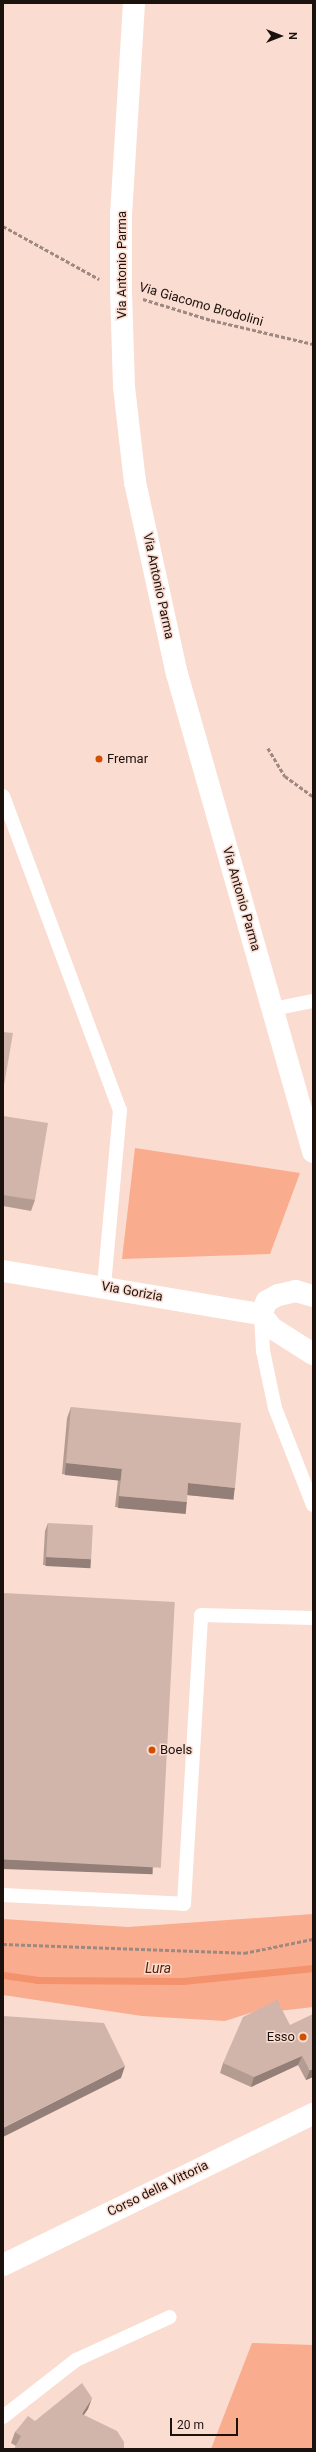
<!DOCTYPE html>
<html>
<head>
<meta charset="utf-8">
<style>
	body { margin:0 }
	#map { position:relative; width:316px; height:2452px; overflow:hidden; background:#fadcd1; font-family:Roboto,sans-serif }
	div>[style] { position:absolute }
	.green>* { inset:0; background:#faac8e }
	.stream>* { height:7px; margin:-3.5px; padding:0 3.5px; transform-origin:3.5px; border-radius:3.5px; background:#f3926c }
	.path>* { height:2.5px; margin-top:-1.25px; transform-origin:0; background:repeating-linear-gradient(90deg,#9e8981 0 4px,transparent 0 6px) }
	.service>* { height:14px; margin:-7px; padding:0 7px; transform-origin:7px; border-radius:7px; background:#fff }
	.minor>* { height:22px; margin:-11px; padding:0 11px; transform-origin:11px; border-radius:11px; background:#fff }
	.primary>* { height:22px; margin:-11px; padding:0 11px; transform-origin:11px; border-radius:11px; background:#fff }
	.wall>* { inset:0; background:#b59c92 }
	.shaded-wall>* { inset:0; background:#937f77; transform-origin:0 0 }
	.building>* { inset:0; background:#d2b5aa; transform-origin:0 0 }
	.dots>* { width:11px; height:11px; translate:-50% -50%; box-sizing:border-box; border:2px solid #fadcd1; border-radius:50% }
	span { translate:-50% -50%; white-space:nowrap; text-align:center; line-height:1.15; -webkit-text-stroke:3px #fadcd1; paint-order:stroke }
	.street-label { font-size:13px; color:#1b110d }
	.poi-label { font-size:13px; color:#1b110d }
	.left { translate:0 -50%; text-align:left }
	.right { translate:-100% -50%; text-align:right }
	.water-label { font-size:14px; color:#5d2205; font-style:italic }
	.frame { position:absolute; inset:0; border:4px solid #1b110d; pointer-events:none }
	.north { position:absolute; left:260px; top:16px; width:40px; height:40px; -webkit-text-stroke:3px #fadcd1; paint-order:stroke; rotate:90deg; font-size:11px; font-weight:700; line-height:16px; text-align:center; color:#1b110d }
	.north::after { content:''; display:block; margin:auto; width:14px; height:18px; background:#1b110d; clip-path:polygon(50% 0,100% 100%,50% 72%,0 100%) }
	.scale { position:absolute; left:170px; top:2418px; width:68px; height:18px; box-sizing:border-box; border:2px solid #1b110d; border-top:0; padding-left:5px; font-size:12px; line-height:14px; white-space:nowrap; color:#1b110d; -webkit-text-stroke:3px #fadcd1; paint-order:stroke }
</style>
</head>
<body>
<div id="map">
	<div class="green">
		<i style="clip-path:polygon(135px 1148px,300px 1173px,270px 1254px,122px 1259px)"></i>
		<i style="clip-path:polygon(313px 1914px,313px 2007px,279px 2011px,268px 2007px,225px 2021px,142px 2016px,3px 1995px,3px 1919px,128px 1927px)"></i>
		<i style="clip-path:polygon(252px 2343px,313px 2345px,313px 2449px,211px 2449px)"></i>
	</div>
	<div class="stream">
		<i style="left:3px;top:1975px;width:34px;rotate:8deg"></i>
		<i style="left:37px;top:1980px;width:146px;rotate:0.4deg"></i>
		<i style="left:183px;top:1981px;width:131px;rotate:-5.7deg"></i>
	</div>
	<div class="path">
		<i style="left:3px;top:226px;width:110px;rotate:28.9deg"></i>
		<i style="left:143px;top:299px;width:71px;rotate:17.2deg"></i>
		<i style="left:211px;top:320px;width:105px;rotate:13.2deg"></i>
		<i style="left:268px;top:748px;width:33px;rotate:59deg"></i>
		<i style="left:285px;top:776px;width:34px;rotate:36deg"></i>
		<i style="left:3px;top:1944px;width:241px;rotate:2.1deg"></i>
		<i style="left:244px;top:1953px;width:70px;rotate:-11.5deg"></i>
	</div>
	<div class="service">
		<i style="left:3px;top:796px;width:335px;rotate:69.6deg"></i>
		<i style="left:120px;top:1110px;width:178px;rotate:95.2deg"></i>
		<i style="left:273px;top:1009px;width:41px;rotate:-11.3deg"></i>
		<i style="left:261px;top:1314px;width:37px;rotate:87deg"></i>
		<i style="left:263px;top:1351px;width:58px;rotate:78.1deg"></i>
		<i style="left:275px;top:1408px;width:104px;rotate:68.6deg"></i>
		<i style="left:3px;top:1895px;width:181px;rotate:2.8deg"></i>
		<i style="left:184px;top:1904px;width:289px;rotate:-86.6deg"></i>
		<i style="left:201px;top:1615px;width:112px;rotate:1.5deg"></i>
		<i style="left:3px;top:2417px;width:93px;rotate:-38deg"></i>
		<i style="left:76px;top:2360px;width:103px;rotate:-24.6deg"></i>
	</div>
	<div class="minor">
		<i style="left:3px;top:1271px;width:262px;rotate:9.5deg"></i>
		<i style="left:313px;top:1296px;width:18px;rotate:-164deg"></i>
		<i style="left:296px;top:1291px;width:18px;rotate:167deg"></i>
		<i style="left:278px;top:1295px;width:13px;rotate:151deg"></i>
		<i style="left:267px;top:1301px;width:14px;rotate:115deg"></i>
		<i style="left:261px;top:1314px;width:18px;rotate:52deg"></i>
		<i style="left:272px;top:1328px;width:49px;rotate:32.4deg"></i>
		<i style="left:3px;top:2265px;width:345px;rotate:-26deg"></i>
	</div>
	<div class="primary">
		<i style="left:134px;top:3px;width:211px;rotate:93.5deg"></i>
		<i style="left:121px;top:214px;width:77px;rotate:90deg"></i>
		<i style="left:121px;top:291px;width:96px;rotate:88.2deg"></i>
		<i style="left:124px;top:387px;width:96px;rotate:83.4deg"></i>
		<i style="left:135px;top:482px;width:197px;rotate:77.7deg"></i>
		<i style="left:177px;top:674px;width:497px;rotate:74.1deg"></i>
	</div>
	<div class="wall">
		<i style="clip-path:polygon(3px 1116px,35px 1200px,31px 1211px,3px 1206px)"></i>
		<i style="clip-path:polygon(71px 1407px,235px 1488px,231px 1499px,187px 1495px,187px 1502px,183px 1513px,115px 1507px,118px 1480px,62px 1474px,67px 1418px)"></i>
		<i style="clip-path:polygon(48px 1523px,91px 1559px,88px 1567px,43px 1565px,45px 1531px)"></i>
		<i style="clip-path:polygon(277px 2000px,313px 2077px,306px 2080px,298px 2065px,251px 2087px,220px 2073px,223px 2063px)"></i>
		<i style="clip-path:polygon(88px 2409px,16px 2446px,11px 2443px,15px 2432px,35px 2421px)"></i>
	</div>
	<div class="shaded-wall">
		<i style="left:66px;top:1463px;width:56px;height:12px;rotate:6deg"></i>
		<i style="left:188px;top:1483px;width:47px;height:12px;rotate:6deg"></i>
		<i style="left:119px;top:1496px;width:68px;height:12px;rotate:5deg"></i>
		<i style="left:46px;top:1557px;width:45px;height:9px;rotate:3deg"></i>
		<i style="left:3px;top:1859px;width:150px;height:10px;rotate:2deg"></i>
		<i style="clip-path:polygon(302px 2056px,298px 2065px,251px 2087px,254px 2077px)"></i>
		<i style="clip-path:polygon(125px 2066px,121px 2078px,3px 2137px,3px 2128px)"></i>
		<i style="clip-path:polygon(313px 2069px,313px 2077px,306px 2080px,310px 2070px)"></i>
		<i style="clip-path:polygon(92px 2398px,88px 2409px,77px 2425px,82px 2414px)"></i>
	</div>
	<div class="building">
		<i style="clip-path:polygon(3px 1032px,13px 1033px,3px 1091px)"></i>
		<i style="clip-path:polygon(3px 1116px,48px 1123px,35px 1200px,3px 1195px)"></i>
		<i style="clip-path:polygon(71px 1407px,241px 1423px,235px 1488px,188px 1483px,187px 1502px,119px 1496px,122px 1469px,66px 1463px)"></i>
		<i style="left:48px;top:1523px;width:45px;height:34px;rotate:3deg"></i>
		<i style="left:3px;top:1593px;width:172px;height:266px;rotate:3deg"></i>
		<i style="clip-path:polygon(277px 2000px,290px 2025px,313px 2014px,313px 2069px,310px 2070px,302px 2056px,254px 2077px,223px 2063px,243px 2017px)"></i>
		<i style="clip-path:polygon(3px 2016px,104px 2023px,125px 2066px,3px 2128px)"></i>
		<i style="clip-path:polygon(82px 2383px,92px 2398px,82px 2414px,117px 2431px,124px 2442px,124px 2449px,14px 2449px,21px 2436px,15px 2432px,28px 2416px,35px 2421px)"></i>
	</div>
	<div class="dots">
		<i style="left:99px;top:759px;background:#d24f00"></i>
		<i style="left:152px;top:1750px;background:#d24f00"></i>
		<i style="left:303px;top:2037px;background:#d24f00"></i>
	</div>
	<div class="street-label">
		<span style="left:122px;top:265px;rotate:-90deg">Via Antonio Parma</span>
		<span style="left:201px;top:305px;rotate:16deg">Via Giacomo Brodolini</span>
		<span style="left:158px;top:586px;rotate:78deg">Via Antonio Parma</span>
		<span style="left:241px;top:899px;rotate:74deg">Via Antonio Parma</span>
		<span style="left:132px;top:1292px;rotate:10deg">Via Gorizia</span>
		<span style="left:158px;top:2189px;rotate:-26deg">Corso della Vittoria</span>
	</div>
	<div class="poi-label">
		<span class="left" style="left:107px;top:759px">Fremar</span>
		<span class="left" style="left:160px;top:1750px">Boels</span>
		<span class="right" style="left:295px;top:2037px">Esso</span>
	</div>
	<div class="water-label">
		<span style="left:158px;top:1968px">Lura</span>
	</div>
	<div class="frame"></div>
	<div class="north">N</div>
	<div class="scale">20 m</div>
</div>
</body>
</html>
